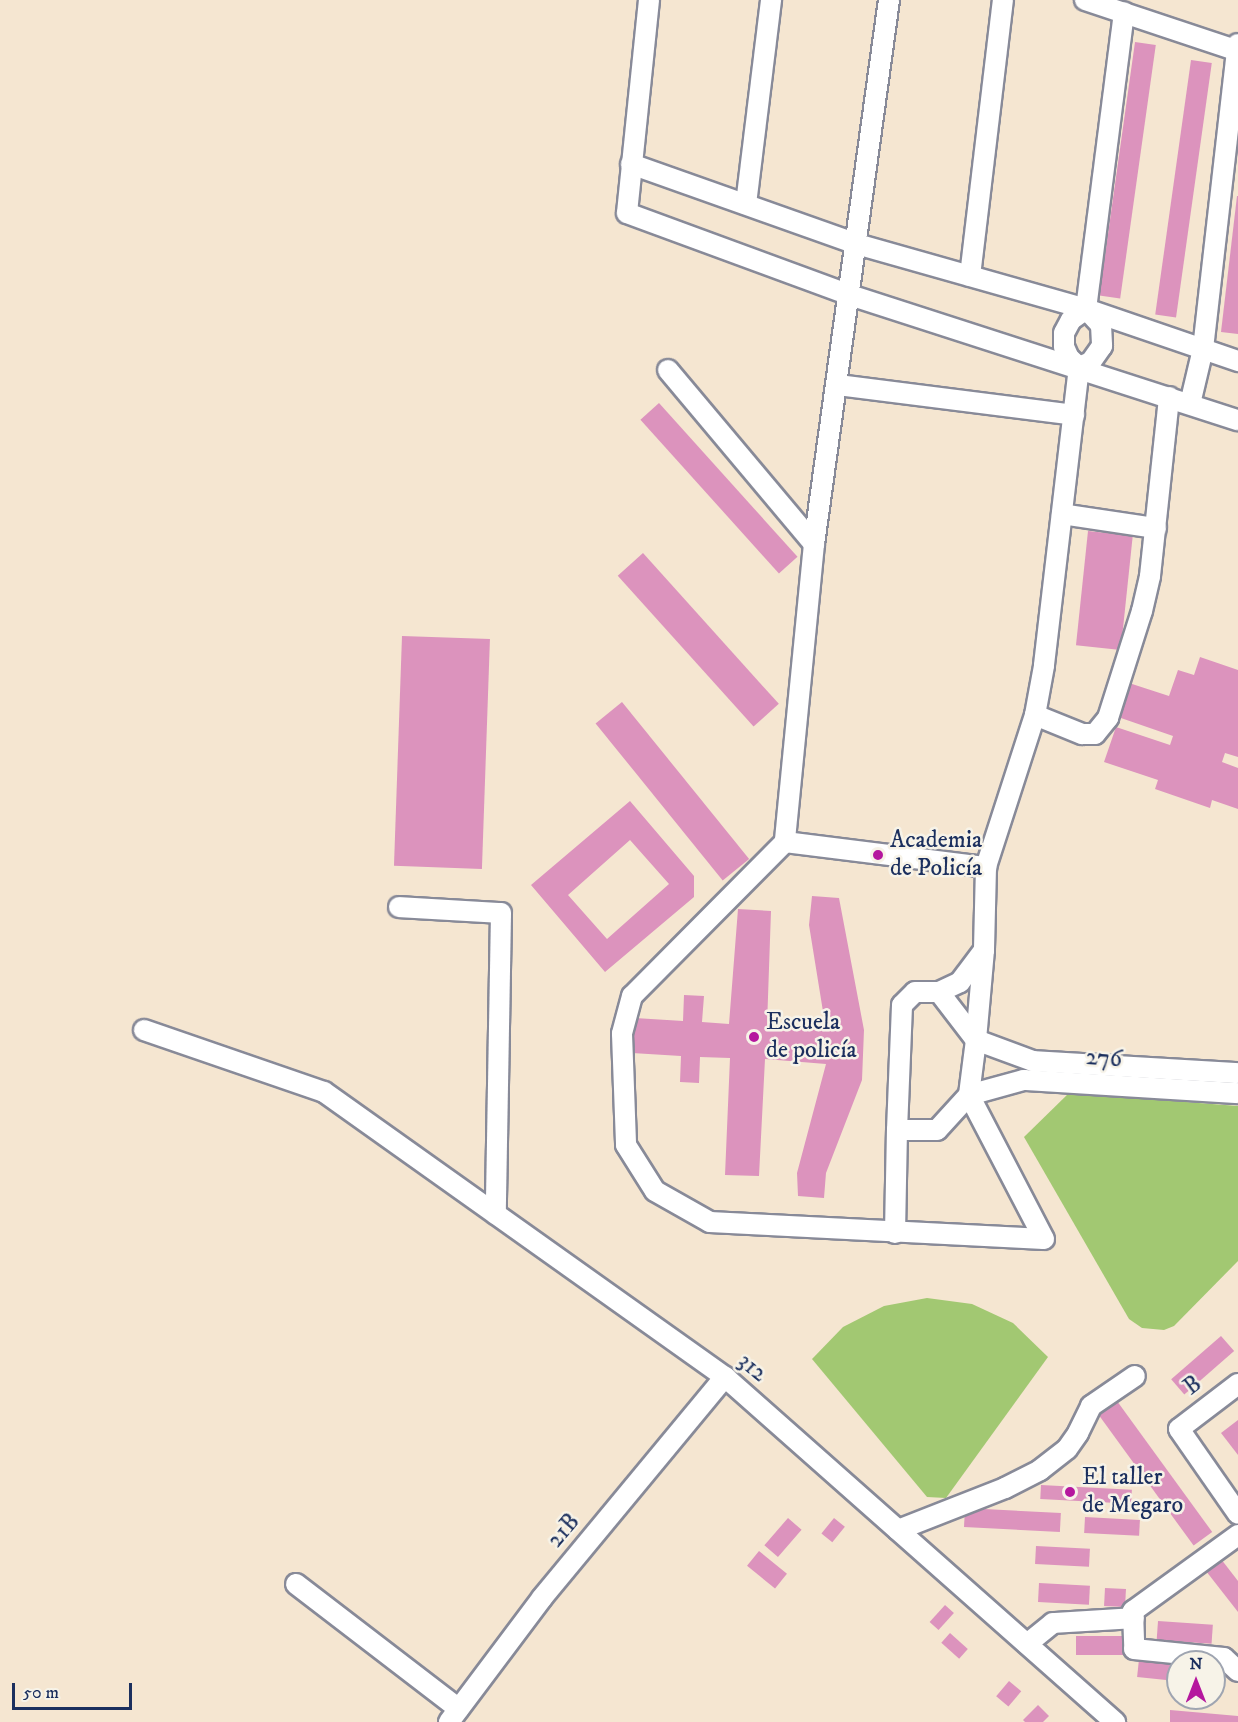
<!DOCTYPE html>
<html>
<head>
<meta charset="utf-8">
<style>
	body { margin:0 }
	#map { position:relative; width:1238px; height:1722px; overflow:hidden; background:#f5e6d1; font-family:"IM FELL DW Pica",serif }
	div>[style] { position:absolute }
	.green>* { inset:0; background:#a2c872 }
	.building>* { inset:0; background:#dc93bd; transform-origin:0 0 }
	.roads { filter:drop-shadow(2px 0 #888a98) drop-shadow(-2px 0 #888a98) drop-shadow(0 2px #888a98) drop-shadow(0 -2px #888a98) }
	.minor>* { height:20px; margin:-10px; padding:0 10px; transform-origin:10px; border-radius:10px; background:#fff }
	.dots>* { width:16px; height:16px; translate:-50% -50%; box-sizing:border-box; border:3px solid #f7f3e8; border-radius:50% }
	span { translate:-50% -50%; white-space:nowrap; text-align:center; line-height:1.15; -webkit-text-stroke:5px #f7f3e8; paint-order:stroke }
	.poi-label { font-size:24px; color:#1b2f5e }
	.left { translate:0 -50%; text-align:left }
	.street-label { font-size:24px; color:#1b2f5e }
	.north { position:absolute; left:1166px; top:1650px; width:60px; height:60px; box-sizing:border-box; background:#f7f3e8; border:2px solid #9fa5b1; border-radius:50%; rotate:0deg; font-size:16px; font-weight:700; line-height:24px; text-align:center; color:#1b2f5e }
	.north::after { content:''; display:block; margin:auto; width:21px; height:27px; background:#b5179e; clip-path:polygon(50% 0,100% 100%,50% 72%,0 100%) }
	.scale { position:absolute; left:12px; top:1683px; width:120px; height:27px; box-sizing:border-box; border:3px solid #1b2f5e; border-top:0; padding-left:8px; font-size:18px; line-height:21px; white-space:nowrap; color:#1b2f5e; -webkit-text-stroke:4px #f7f3e8; paint-order:stroke }
</style>
</head>
<body>
<div id="map">
	<div class="green">
		<i style="clip-path:polygon(1069px 1093px,1238px 1106px,1238px 1261px,1174px 1326px,1164px 1330px,1142px 1328px,1129px 1319px,1024px 1137px)"></i>
		<i style="clip-path:polygon(927px 1298px,972px 1304px,1013px 1323px,1048px 1357px,946px 1498px,927px 1497px,812px 1359px,843px 1327px,884px 1306px)"></i>
	</div>
	<div class="building">
		<i style="left:1135px;top:42px;width:21px;height:256px;rotate:8deg"></i>
		<i style="left:1191px;top:60px;width:21px;height:257px;rotate:8deg"></i>
		<i style="clip-path:polygon(1237px 196px,1238px 196px,1238px 334px,1221px 332px)"></i>
		<i style="left:659px;top:403px;width:207px;height:25px;rotate:48deg"></i>
		<i style="left:1088px;top:531px;width:45px;height:115px;rotate:6deg"></i>
		<i style="left:643px;top:553px;width:203px;height:34px;rotate:48deg"></i>
		<i style="left:402px;top:636px;width:88px;height:230px;rotate:2deg"></i>
		<i style="clip-path:polygon(1200px 657px,1238px 670px,1238px 757px,1225px 753px,1222px 762px,1238px 768px,1238px 809px,1212px 800px,1210px 808px,1155px 789px,1158px 780px,1104px 762px,1116px 727px,1170px 745px,1173px 736px,1118px 717px,1129px 683px,1169px 696px,1178px 670px,1194px 675px)"></i>
		<i style="left:622px;top:702px;width:202px;height:34px;rotate:51deg"></i>
		<i style="clip-path:polygon(evenodd,630px 801px,694px 876px,694px 897px,605px 972px,531px 885px,630px 801px,630px 840px,669px 884px,607px 939px,568px 895px,630px 840px)"></i>
		<i style="clip-path:polygon(812px 896px,839px 898px,864px 1030px,862px 1080px,826px 1173px,824px 1198px,798px 1196px,797px 1173px,826px 1064px,765px 1059px,759px 1176px,725px 1175px,730px 1058px,700px 1057px,699px 1083px,680px 1082px,681px 1056px,632px 1053px,635px 1018px,683px 1021px,684px 995px,704px 996px,702px 1022px,729px 1024px,738px 909px,771px 911px,767px 1026px,826px 1030px,809px 925px)"></i>
		<i style="left:1221px;top:1336px;width:20px;height:66px;rotate:49deg"></i>
		<i style="left:1117px;top:1401px;width:162px;height:23px;rotate:54deg"></i>
		<i style="clip-path:polygon(1238px 1420px,1238px 1455px,1221px 1433px)"></i>
		<i style="left:1041px;top:1485px;width:91px;height:14px;rotate:3deg"></i>
		<i style="left:965px;top:1508px;width:96px;height:19px;rotate:3deg"></i>
		<i style="left:1085px;top:1517px;width:55px;height:16px;rotate:3deg"></i>
		<i style="left:788px;top:1518px;width:18px;height:36px;rotate:41deg"></i>
		<i style="left:834px;top:1518px;width:14px;height:20px;rotate:39deg"></i>
		<i style="left:1036px;top:1546px;width:54px;height:18px;rotate:3deg"></i>
		<i style="left:759px;top:1551px;width:36px;height:19px;rotate:39deg"></i>
		<i style="clip-path:polygon(1221px 1559px,1238px 1581px,1238px 1612px,1206px 1571px)"></i>
		<i style="left:1039px;top:1583px;width:51px;height:19px;rotate:3deg"></i>
		<i style="left:1105px;top:1588px;width:21px;height:18px;rotate:3deg"></i>
		<i style="left:945px;top:1605px;width:12px;height:23px;rotate:42deg"></i>
		<i style="left:1158px;top:1621px;width:55px;height:19px;rotate:4deg"></i>
		<i style="left:950px;top:1633px;width:24px;height:13px;rotate:42deg"></i>
		<i style="left:1123px;top:1636px;width:19px;height:47px;rotate:90deg"></i>
		<i style="left:1139px;top:1659px;width:39px;height:18px;rotate:6deg"></i>
		<i style="clip-path:polygon(1214px 1666px,1225px 1667px,1223px 1685px,1214px 1684px)"></i>
		<i style="left:1009px;top:1681px;width:16px;height:20px;rotate:40deg"></i>
		<i style="clip-path:polygon(1038px 1705px,1049px 1716px,1043px 1722px,1025px 1722px,1023px 1720px)"></i>
		<i style="clip-path:polygon(1170px 1710px,1238px 1716px,1238px 1722px,1170px 1722px)"></i>
	</div>
	<div class="roads">
		<div class="minor">
			<i style="left:649px;top:0;width:214px;rotate:95.9deg"></i>
			<i style="left:627px;top:213px;width:238px;rotate:20.2deg"></i>
			<i style="left:850px;top:295px;width:408px;rotate:17.9deg"></i>
			<i style="left:889px;top:0;width:549px;rotate:97.85deg"></i>
			<i style="left:814px;top:544px;width:299px;rotate:95.6deg"></i>
			<i style="left:785px;top:842px;width:217px;rotate:134.8deg"></i>
			<i style="left:632px;top:996px;width:39px;rotate:105deg"></i>
			<i style="left:622px;top:1034px;width:111px;rotate:87.9deg"></i>
			<i style="left:626px;top:1145px;width:54px;rotate:57.8deg"></i>
			<i style="left:655px;top:1191px;width:63px;rotate:29.4deg"></i>
			<i style="left:710px;top:1222px;width:334px;rotate:2.9deg"></i>
			<i style="left:1044px;top:1239px;width:162px;rotate:-117.5deg"></i>
			<i style="left:969px;top:1095px;width:57px;rotate:-15.3deg"></i>
			<i style="left:1024px;top:1080px;width:214px;rotate:3.5deg"></i>
			<i style="left:1085px;top:0;width:161px;rotate:18.4deg"></i>
			<i style="left:631px;top:164px;width:240px;rotate:19.5deg"></i>
			<i style="left:857px;top:244px;width:238px;rotate:15.8deg"></i>
			<i style="left:1086px;top:309px;width:161px;rotate:18.9deg"></i>
			<i style="left:746px;top:204px;width:206px;rotate:-83deg"></i>
			<i style="left:970px;top:276px;width:278px;rotate:-83.2deg"></i>
			<i style="left:1087px;top:310px;width:21px;rotate:47deg"></i>
			<i style="left:1101px;top:325px;width:21px;rotate:87deg"></i>
			<i style="left:1102px;top:346px;width:19px;rotate:125deg"></i>
			<i style="left:1091px;top:362px;width:13px;rotate:157deg"></i>
			<i style="left:1079px;top:367px;width:13px;rotate:-138deg"></i>
			<i style="left:1069px;top:358px;width:12px;rotate:-114deg"></i>
			<i style="left:1064px;top:347px;width:14px;rotate:-90deg"></i>
			<i style="left:1064px;top:333px;width:15px;rotate:-62deg"></i>
			<i style="left:1071px;top:320px;width:19px;rotate:-36deg"></i>
			<i style="left:1086px;top:309px;width:299px;rotate:-82.7deg"></i>
			<i style="left:1079px;top:367px;width:301px;rotate:96.7deg"></i>
			<i style="left:1044px;top:666px;width:50px;rotate:100.4deg"></i>
			<i style="left:1035px;top:715px;width:160px;rotate:107.9deg"></i>
			<i style="left:986px;top:867px;width:83px;rotate:91.4deg"></i>
			<i style="left:984px;top:950px;width:90px;rotate:95.1deg"></i>
			<i style="left:976px;top:1040px;width:61px;rotate:20.2deg"></i>
			<i style="left:1033px;top:1061px;width:205px;rotate:3.4deg"></i>
			<i style="left:668px;top:370px;width:227px;rotate:50deg"></i>
			<i style="left:838px;top:385px;width:238px;rotate:7.2deg"></i>
			<i style="left:1190px;top:404px;width:57px;rotate:-76.7deg"></i>
			<i style="left:1203px;top:349px;width:307px;rotate:-83.5deg"></i>
			<i style="left:1062px;top:514px;width:95px;rotate:8.5deg"></i>
			<i style="left:1035px;top:715px;width:51px;rotate:22deg"></i>
			<i style="left:1082px;top:734px;width:13px"></i>
			<i style="left:1095px;top:734px;width:21px;rotate:-51deg"></i>
			<i style="left:1108px;top:718px;width:112px;rotate:-72.4deg"></i>
			<i style="left:1142px;top:611px;width:36px;rotate:-77deg"></i>
			<i style="left:1150px;top:576px;width:180px;rotate:-83.9deg"></i>
			<i style="left:785px;top:842px;width:203px;rotate:7.1deg"></i>
			<i style="left:399px;top:907px;width:102px;rotate:3.4deg"></i>
			<i style="left:501px;top:913px;width:301px;rotate:91deg"></i>
			<i style="left:939px;top:992px;width:23px;rotate:-25deg"></i>
			<i style="left:960px;top:982px;width:40px;rotate:-53deg"></i>
			<i style="left:144px;top:1030px;width:190px;rotate:19deg"></i>
			<i style="left:324px;top:1092px;width:492px;rotate:35.4deg"></i>
			<i style="left:725px;top:1377px;width:521px;rotate:41.5deg"></i>
			<i style="left:895px;top:1233px;width:103px;rotate:-88.9deg"></i>
			<i style="left:897px;top:1130px;width:125px;rotate:-87.7deg"></i>
			<i style="left:902px;top:1005px;width:18px;rotate:-45deg"></i>
			<i style="left:915px;top:992px;width:24px"></i>
			<i style="left:939px;top:992px;width:61px;rotate:52.4deg"></i>
			<i style="left:976px;top:1040px;width:55px;rotate:97.3deg"></i>
			<i style="left:969px;top:1095px;width:47px;rotate:132.4deg"></i>
			<i style="left:937px;top:1130px;width:40px;rotate:180deg"></i>
			<i style="left:1238px;top:1384px;width:74px;rotate:142.7deg"></i>
			<i style="left:1179px;top:1429px;width:103px;rotate:55.2deg"></i>
			<i style="left:898px;top:1530px;width:115px;rotate:-21.4deg"></i>
			<i style="left:1005px;top:1488px;width:39px;rotate:-27deg"></i>
			<i style="left:1040px;top:1470px;width:34px;rotate:-38deg"></i>
			<i style="left:1067px;top:1449px;width:19px;rotate:-55deg"></i>
			<i style="left:1078px;top:1433px;width:30px;rotate:-64deg"></i>
			<i style="left:1091px;top:1406px;width:53px;rotate:-34.3deg"></i>
			<i style="left:1238px;top:1535px;width:130px;rotate:144.1deg"></i>
			<i style="left:1133px;top:1611px;width:38px;rotate:88deg"></i>
			<i style="left:1134px;top:1649px;width:90px;rotate:5.7deg"></i>
			<i style="left:1224px;top:1658px;width:19px;rotate:43deg"></i>
			<i style="left:296px;top:1584px;width:205px;rotate:37.5deg"></i>
			<i style="left:1027px;top:1644px;width:33px;rotate:-39deg"></i>
			<i style="left:1053px;top:1623px;width:81px;rotate:-3.5deg"></i>
			<i style="left:449px;top:1722px;width:155px;rotate:-53.1deg"></i>
			<i style="left:542px;top:1598px;width:287px;rotate:-50.4deg"></i>
		</div>
	</div>
	<div class="dots">
		<i style="left:878px;top:855px;background:#b5179e"></i>
		<i style="left:754px;top:1037px;background:#b5179e"></i>
		<i style="left:1070px;top:1492px;background:#b5179e"></i>
	</div>
	<div class="poi-label">
		<span class="left" style="left:890px;top:855px">Academia<br>de Policía</span>
		<span class="left" style="left:766px;top:1037px">Escuela<br>de policía</span>
		<span class="left" style="left:1082px;top:1492px">El taller<br>de Megaro</span>
	</div>
	<div class="street-label">
		<span style="left:1104px;top:1059px;rotate:4deg">276</span>
		<span style="left:752px;top:1368px;rotate:40deg">312</span>
		<span style="left:1193px;top:1386px;rotate:-38deg">B</span>
		<span style="left:564px;top:1531px;rotate:-50deg">21B</span>
	</div>
	<div class="north">N</div>
	<div class="scale">50 m</div>
</div>
</body>
</html>
